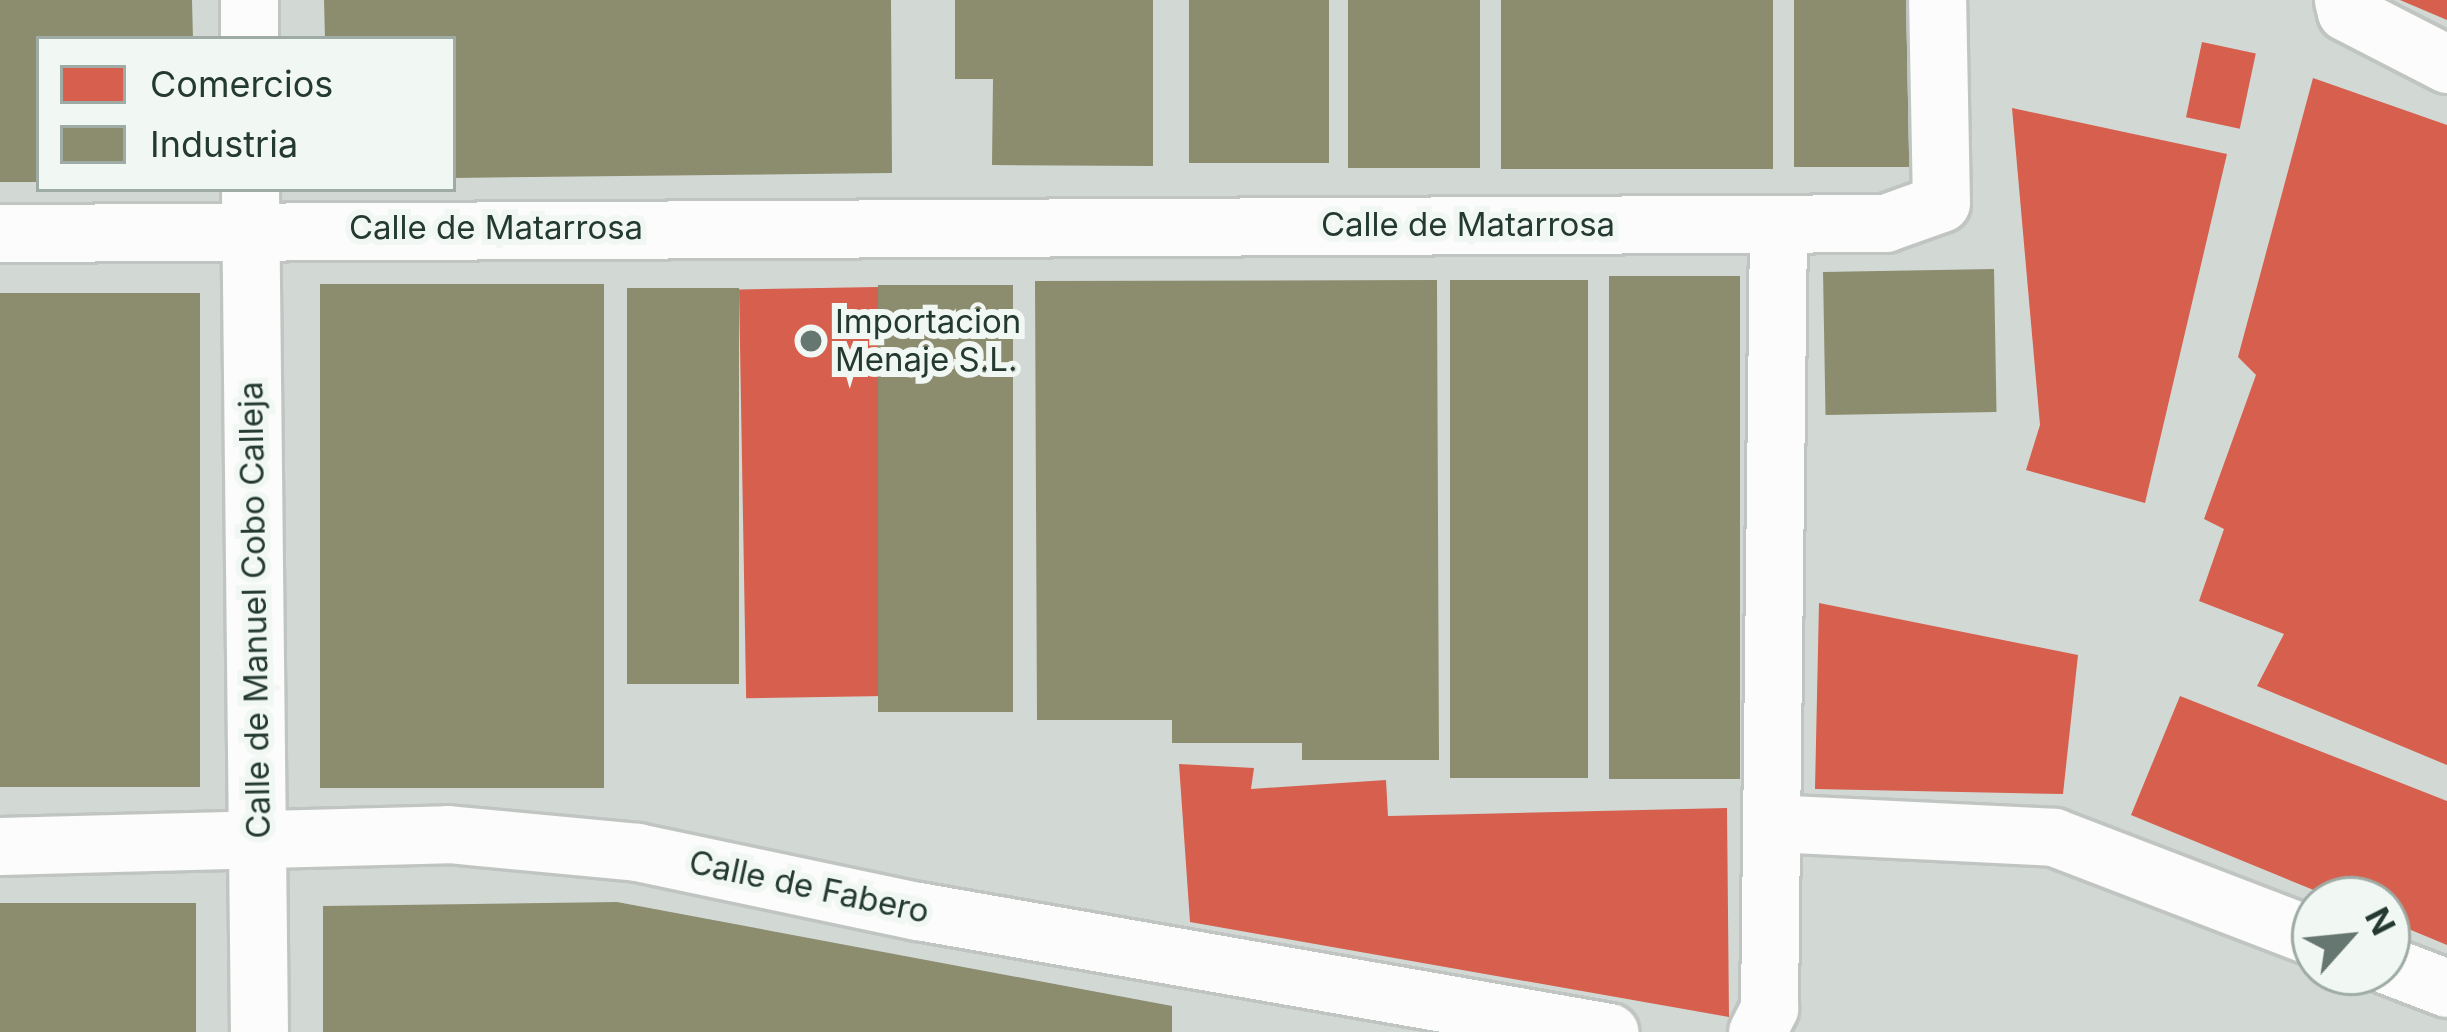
<!DOCTYPE html>
<html>
<head>
<meta charset="utf-8">
<style>
	body { margin:0 }
	#map { position:relative; width:2447px; height:1032px; overflow:hidden; background:#e3e8e5; font-family:Inter,sans-serif }
	div>[style] { position:absolute }
	.built>* { inset:0; background:#d2d9d5 }
	.shops>* { inset:0; background:#d6604d; transform-origin:0 0 }
	.industry>* { inset:0; background:#8c8c6e; transform-origin:0 0 }
	.roads { filter:drop-shadow(3px 0 #c0c5c2) drop-shadow(-3px 0 #c0c5c2) drop-shadow(0 3px #c0c5c2) drop-shadow(0 -3px #c0c5c2) }
	.minor>* { height:57px; margin:-28.5px; padding:0 28.5px; transform-origin:28.5px; border-radius:28.5px; background:#fbfcfb }
	.dots>* { width:33px; height:33px; translate:-50% -50%; box-sizing:border-box; border:6px solid #f1f7f3; border-radius:50% }
	span { translate:-50% -50%; white-space:nowrap; text-align:center; line-height:1.15; -webkit-text-stroke:12px #f1f7f3; paint-order:stroke }
	.street-label { font-size:33px; color:#233931 }
	.poi-label { font-size:33px; color:#233931 }
	.left { translate:0 -50%; text-align:left }
	.legend { position:absolute; left:36px; top:36px; width:420px; height:156px; box-sizing:border-box; background:#f1f7f3; border:3px solid #9faba5; margin:0; padding:15px 21px; list-style:none; font-size:36px; color:#233931 }
	.legend li { display:flex; align-items:center; gap:24px; height:60px }
	.legend b { width:60px; border:3px solid #9faba5 }
	.north { position:absolute; left:2291px; top:876px; width:120px; height:120px; box-sizing:border-box; background:#f1f7f3; border:3px solid #9faba5; border-radius:50%; rotate:63deg; font-size:33px; font-weight:700; line-height:48px; text-align:center; color:#233931 }
	.north::after { content:''; display:block; margin:auto; width:42px; height:54px; background:#667670; clip-path:polygon(50% 0,100% 100%,50% 72%,0 100%) }
</style>
</head>
<body>
<div id="map">
	<div class="built">
		<i style="clip-path:polygon(evenodd,0 0,2447px 0,2447px 1032px,0 1032px,0 0,39px 39px,453px 39px,453px 189px,39px 189px,39px 39px,0 0,2315px 900px,2387px 900px,2387px 972px,2315px 972px,2315px 900px)"></i>
	</div>
	<div class="shops">
		<i style="clip-path:polygon(2400px 0,2447px 0,2447px 20px)"></i>
		<i style="left:2202px;top:42px;width:55px;height:77px;rotate:12deg"></i>
		<i style="clip-path:polygon(2313px 78px,2447px 125px,2447px 765px,2257px 686px,2284px 634px,2199px 601px,2224px 529px,2204px 519px,2256px 375px,2238px 357px)"></i>
		<i style="clip-path:polygon(2012px 108px,2227px 154px,2145px 503px,2026px 470px,2040px 425px)"></i>
		<i style="left:878px;top:287px;width:409px;height:139px;rotate:89deg"></i>
		<i style="clip-path:polygon(1819px 603px,2078px 655px,2063px 794px,1815px 789px)"></i>
		<i style="clip-path:polygon(2180px 696px,2447px 801px,2447px 945px,2387px 920px,2387px 900px,2338px 900px,2131px 815px)"></i>
		<i style="clip-path:polygon(1179px 764px,1254px 768px,1251px 789px,1386px 780px,1388px 816px,1727px 808px,1729px 1017px,1190px 922px)"></i>
	</div>
	<div class="industry">
		<i style="clip-path:polygon(0 0,192px 0,193px 39px,39px 39px,39px 182px,0 182px)"></i>
		<i style="clip-path:polygon(324px 0,891px 0,892px 173px,453px 178px,453px 39px,325px 39px)"></i>
		<i style="clip-path:polygon(955px 0,1153px 0,1153px 166px,992px 165px,993px 79px,955px 79px)"></i>
		<i style="left:1189px;top:0;width:140px;height:163px"></i>
		<i style="left:1348px;top:0;width:132px;height:168px"></i>
		<i style="left:1501px;top:0;width:272px;height:169px"></i>
		<i style="left:1794px;top:0;width:124px;height:167px"></i>
		<i style="left:1994px;top:269px;width:143px;height:171px;rotate:89deg"></i>
		<i style="left:1609px;top:276px;width:131px;height:503px"></i>
		<i style="clip-path:polygon(1437px 280px,1439px 760px,1302px 760px,1302px 743px,1172px 743px,1172px 720px,1037px 720px,1035px 281px)"></i>
		<i style="left:1450px;top:280px;width:138px;height:498px"></i>
		<i style="left:604px;top:284px;width:504px;height:284px;rotate:90deg"></i>
		<i style="left:1013px;top:285px;width:427px;height:135px;rotate:90deg"></i>
		<i style="left:627px;top:288px;width:112px;height:396px"></i>
		<i style="left:200px;top:293px;width:494px;height:200px;rotate:90deg"></i>
		<i style="clip-path:polygon(617px 902px,1172px 1006px,1172px 1032px,323px 1032px,323px 906px)"></i>
		<i style="left:196px;top:903px;width:129px;height:196px;rotate:90deg"></i>
	</div>
	<div class="roads">
		<div class="minor">
			<i style="left:249px;top:0;width:39px;rotate:90deg"></i>
			<i style="left:2343px;top:0;width:12px;rotate:76deg"></i>
			<i style="left:2346px;top:12px;width:114px;rotate:27.2deg"></i>
			<i style="left:250px;top:189px;width:843px;rotate:89.39deg"></i>
			<i style="left:0;top:233px;width:1885px;rotate:-0.3deg"></i>
			<i style="left:1885px;top:223px;width:59px;rotate:-19.7deg"></i>
			<i style="left:1941px;top:203px;width:203px;rotate:-91.1deg"></i>
			<i style="left:1772px;top:823px;width:282px;rotate:2.8deg"></i>
			<i style="left:2054px;top:837px;width:280px;rotate:21deg"></i>
			<i style="left:0;top:846px;width:448px;rotate:-1.5deg"></i>
			<i style="left:448px;top:834px;width:190px;rotate:5.4deg"></i>
			<i style="left:637px;top:852px;width:287px;rotate:11.9deg"></i>
			<i style="left:918px;top:911px;width:702px;rotate:9.93deg"></i>
			<i style="left:2387px;top:965px;width:64px;rotate:21deg"></i>
			<i style="left:1757px;top:1032px;width:27px;rotate:-63deg"></i>
			<i style="left:1769px;top:1008px;width:783px;rotate:-89.34deg"></i>
		</div>
	</div>
	<div class="dots">
		<i style="left:811px;top:341px;background:#667670"></i>
	</div>
	<div class="street-label">
		<span style="left:1468px;top:225px">Calle de Matarrosa</span>
		<span style="left:496px;top:228px">Calle de Matarrosa</span>
		<span style="left:255px;top:610px;rotate:-91deg">Calle de Manuel Cobo Calleja</span>
		<span style="left:809px;top:887px;rotate:12deg">Calle de Fabero</span>
	</div>
	<div class="poi-label">
		<span class="left" style="left:835px;top:341px">Importacion<br>Menaje S.L.</span>
	</div>
	<ul class="legend">
	<li><b style="height:33px;background:#d6604d"></b>Comercios</li>
	<li><b style="height:33px;background:#8c8c6e"></b>Industria</li>
	</ul>
	<div class="north">N</div>
</div>
</body>
</html>
